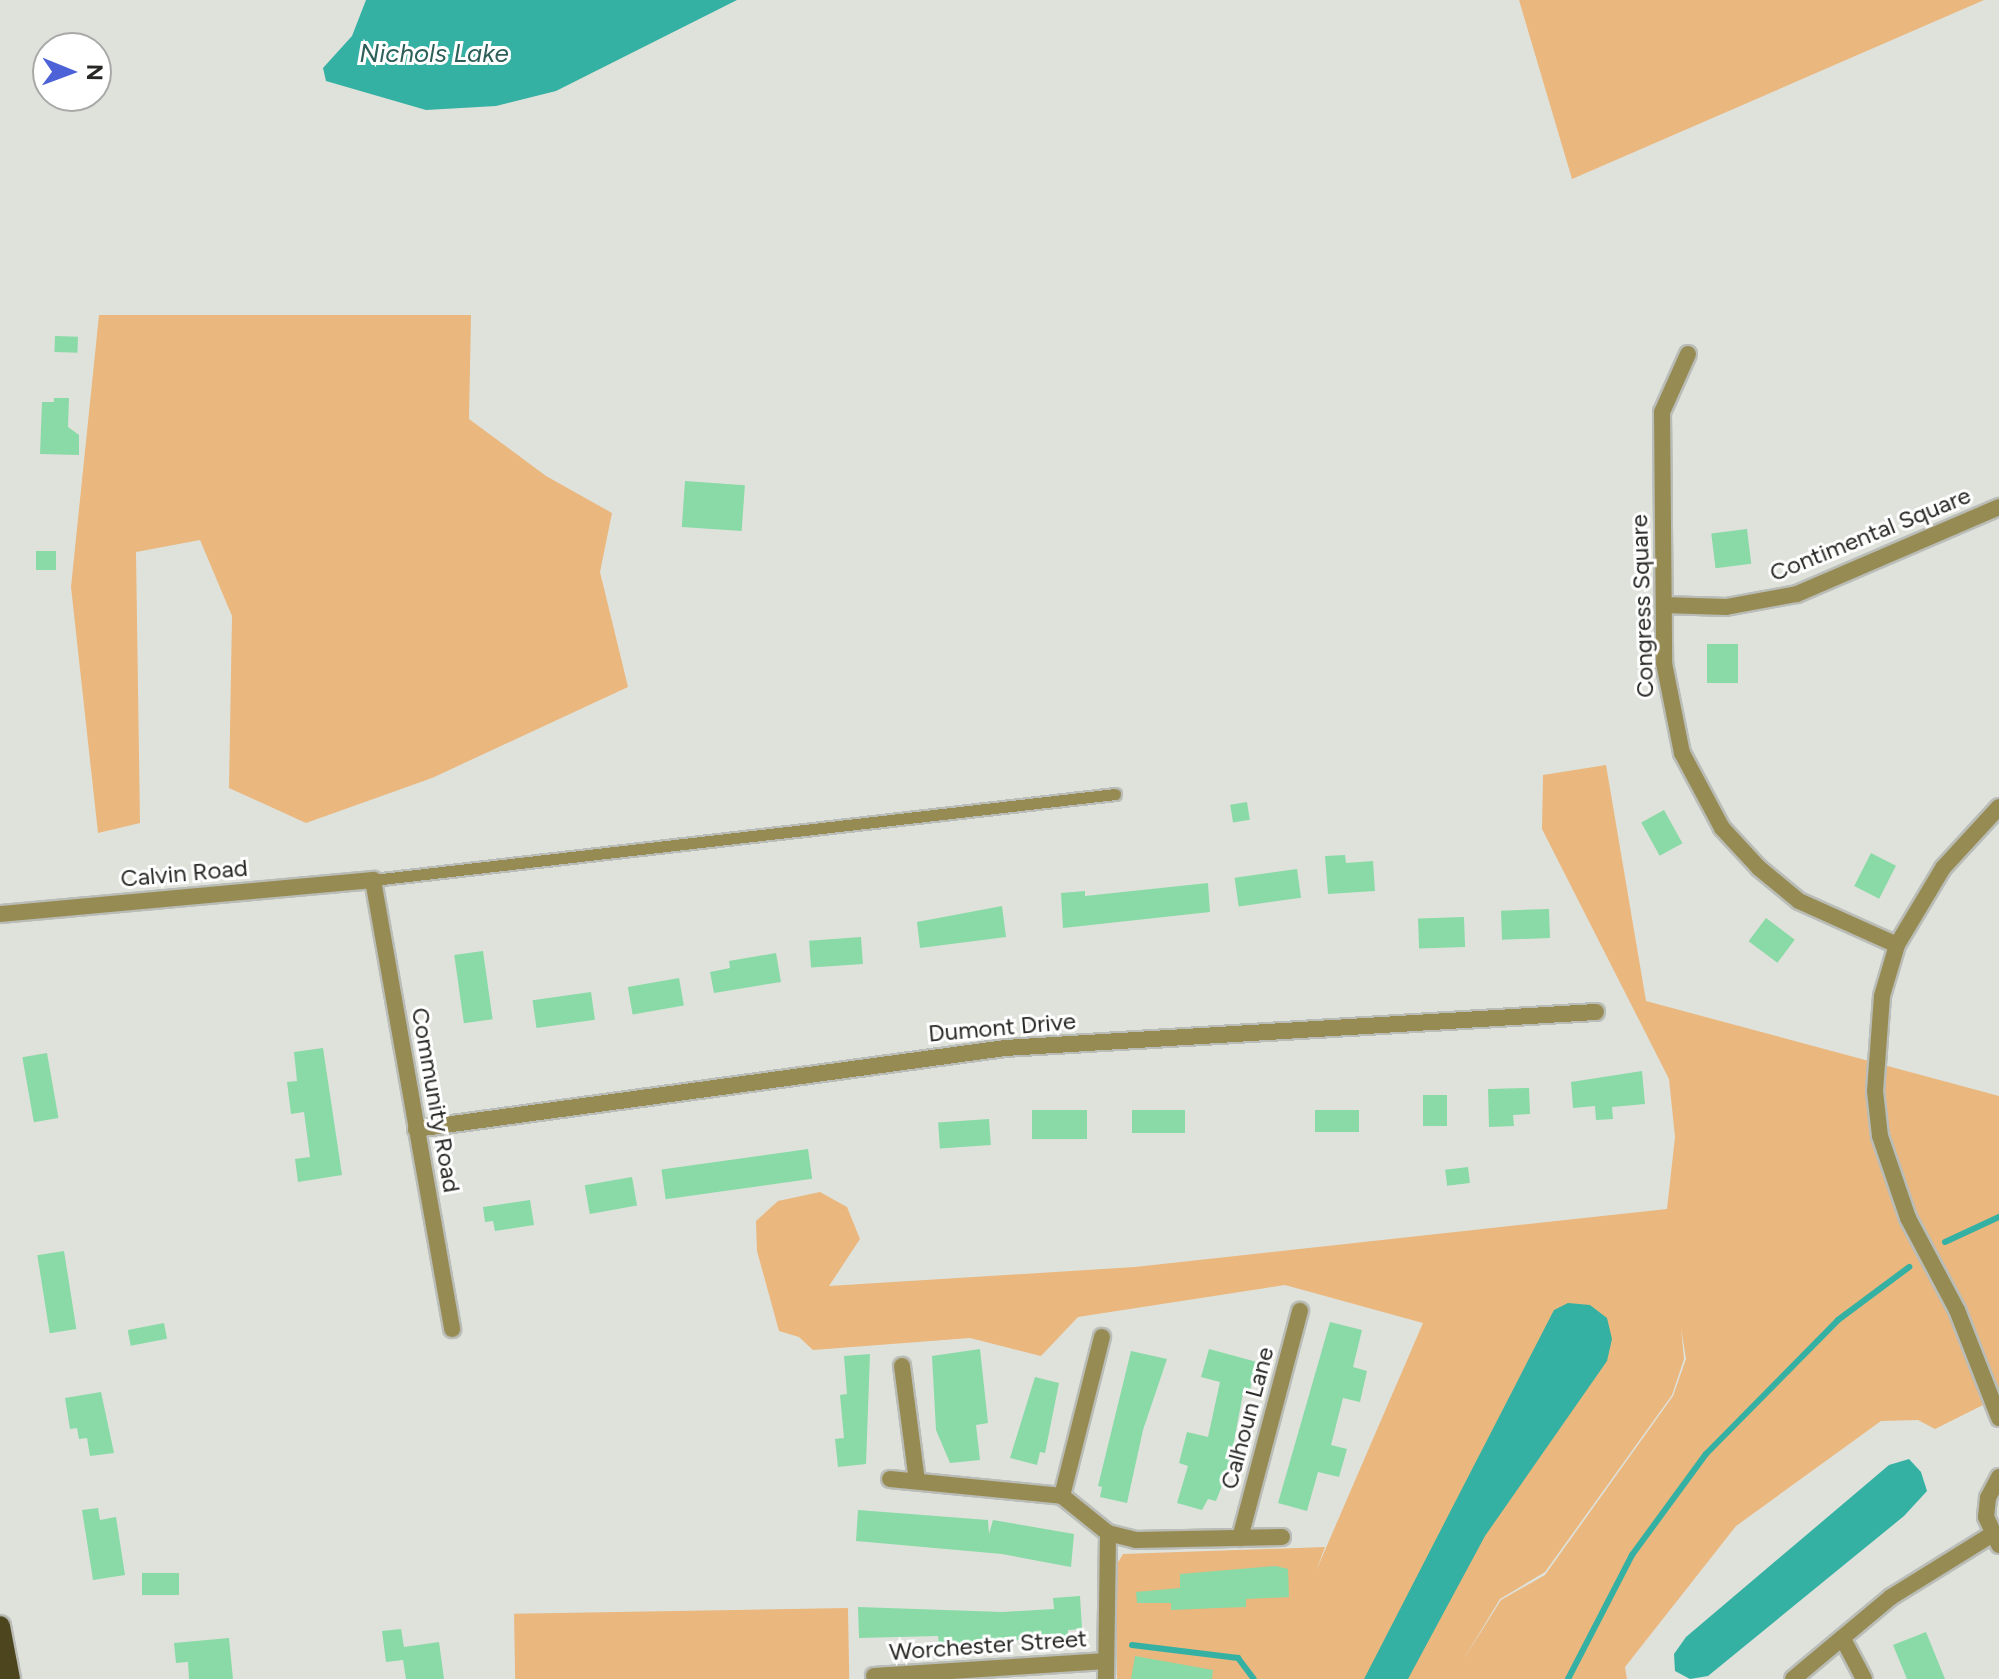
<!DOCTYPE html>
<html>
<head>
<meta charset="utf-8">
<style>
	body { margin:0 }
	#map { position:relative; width:1999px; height:1679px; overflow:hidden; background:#dfe2db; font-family:Figtree,sans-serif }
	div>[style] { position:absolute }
	.green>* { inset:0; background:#eab77e; transform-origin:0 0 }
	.water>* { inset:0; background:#34b1a3 }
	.stream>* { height:6px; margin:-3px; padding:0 3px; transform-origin:3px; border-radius:3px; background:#34b1a3 }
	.building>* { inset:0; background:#89daa6; transform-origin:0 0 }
	.roads { filter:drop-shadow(2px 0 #babdb7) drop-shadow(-2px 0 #babdb7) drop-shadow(0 2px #babdb7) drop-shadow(0 -2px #babdb7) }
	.service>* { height:11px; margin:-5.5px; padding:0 5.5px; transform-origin:5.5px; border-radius:5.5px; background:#978b54 }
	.minor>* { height:16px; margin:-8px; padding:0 8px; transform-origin:8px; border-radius:8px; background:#978b54 }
	.primary>* { height:20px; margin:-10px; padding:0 10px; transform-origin:10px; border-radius:10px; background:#4d451e }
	span { translate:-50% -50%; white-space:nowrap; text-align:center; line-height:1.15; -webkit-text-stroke:6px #fff; paint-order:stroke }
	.street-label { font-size:24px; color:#272825 }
	.water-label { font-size:26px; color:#2d5f59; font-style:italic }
	.north { position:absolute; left:32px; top:32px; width:80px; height:80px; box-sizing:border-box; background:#fff; border:2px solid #a9a9a8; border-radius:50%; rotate:91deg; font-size:22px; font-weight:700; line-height:32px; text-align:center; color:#272825 }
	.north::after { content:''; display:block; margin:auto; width:28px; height:36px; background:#4c62d6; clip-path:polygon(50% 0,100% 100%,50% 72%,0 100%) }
</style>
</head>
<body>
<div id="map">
	<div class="green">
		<i style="clip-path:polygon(1519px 0,1984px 0,1572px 179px)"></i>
		<i style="clip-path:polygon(99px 315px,471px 315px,469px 419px,546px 476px,612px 513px,600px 572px,628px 687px,432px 778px,306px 823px,229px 788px,232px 616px,200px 540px,136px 552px,140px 823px,98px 833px,71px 587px)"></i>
		<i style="clip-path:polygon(evenodd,1606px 765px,1646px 1001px,1999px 1096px,1999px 1397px,1935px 1429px,1918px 1420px,1881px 1421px,1736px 1526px,1625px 1667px,1627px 1679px,1117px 1679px,1117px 1564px,1123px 1554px,1325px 1547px,1316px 1571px,1423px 1323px,1285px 1285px,1078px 1317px,1041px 1356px,970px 1338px,813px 1350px,799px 1337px,779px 1331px,757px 1251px,756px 1221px,778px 1201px,820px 1192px,847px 1207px,860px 1239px,829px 1286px,1135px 1267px,1667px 1209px,1675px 1137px,1669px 1079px,1542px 829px,1543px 775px,1606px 765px,1681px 1328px,1686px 1359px,1673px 1396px,1545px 1575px,1501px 1600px,1462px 1662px,1500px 1599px,1545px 1572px,1672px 1395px,1684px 1359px,1681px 1328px)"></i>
		<i style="left:848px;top:1608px;width:71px;height:334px;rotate:89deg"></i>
	</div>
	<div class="water">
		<i style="clip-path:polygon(366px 0,737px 0,556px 91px,496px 106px,426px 110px,326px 81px,323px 68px,352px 36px)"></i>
		<i style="clip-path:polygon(1568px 1303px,1590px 1305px,1607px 1318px,1612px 1339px,1607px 1361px,1485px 1536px,1408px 1679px,1364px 1679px,1554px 1310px)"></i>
		<i style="clip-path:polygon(1909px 1459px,1921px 1472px,1927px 1491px,1904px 1516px,1708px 1676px,1690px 1679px,1675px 1671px,1674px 1654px,1686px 1637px,1889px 1465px)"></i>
	</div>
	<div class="stream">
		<i style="left:1945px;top:1242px;width:60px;rotate:-24.8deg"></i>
		<i style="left:1132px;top:1645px;width:107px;rotate:7deg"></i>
		<i style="left:1238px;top:1658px;width:26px;rotate:53deg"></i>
		<i style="left:1568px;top:1679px;width:140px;rotate:-62.7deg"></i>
		<i style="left:1632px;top:1555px;width:125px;rotate:-53.8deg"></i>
		<i style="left:1706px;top:1454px;width:188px;rotate:-45.4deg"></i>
		<i style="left:1838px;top:1320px;width:89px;rotate:-36.7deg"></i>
	</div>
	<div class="building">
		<i style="left:55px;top:336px;width:23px;height:16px;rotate:2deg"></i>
		<i style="clip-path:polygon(54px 398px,69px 398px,68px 427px,79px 435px,79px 455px,40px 454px,42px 402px,54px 402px)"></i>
		<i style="left:685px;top:481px;width:60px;height:46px;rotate:4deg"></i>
		<i style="left:1747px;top:529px;width:35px;height:36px;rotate:83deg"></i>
		<i style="left:36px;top:551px;width:20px;height:19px"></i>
		<i style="left:1738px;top:644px;width:39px;height:31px;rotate:90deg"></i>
		<i style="left:1247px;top:802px;width:18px;height:17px;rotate:81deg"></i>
		<i style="left:1664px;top:810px;width:38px;height:26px;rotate:61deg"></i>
		<i style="left:1871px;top:853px;width:28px;height:37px;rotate:27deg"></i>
		<i style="clip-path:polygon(1345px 855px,1346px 863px,1373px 861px,1375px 891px,1328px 894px,1325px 856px)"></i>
		<i style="left:1297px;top:869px;width:29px;height:63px;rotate:82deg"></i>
		<i style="clip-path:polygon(1208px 883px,1210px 912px,1063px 928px,1061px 893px,1085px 891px,1085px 896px)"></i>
		<i style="clip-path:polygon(1002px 906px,1006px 937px,920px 948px,917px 922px)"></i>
		<i style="left:1549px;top:909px;width:29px;height:48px;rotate:88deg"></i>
		<i style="left:1464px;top:917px;width:30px;height:46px;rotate:88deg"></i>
		<i style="left:1766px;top:918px;width:36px;height:29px;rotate:37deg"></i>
		<i style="left:861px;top:937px;width:27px;height:52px;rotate:86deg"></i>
		<i style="left:483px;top:951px;width:69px;height:29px;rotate:82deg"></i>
		<i style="clip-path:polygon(776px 953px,781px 982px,714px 993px,710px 972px,730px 968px,729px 961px)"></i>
		<i style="left:679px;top:978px;width:28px;height:52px;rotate:80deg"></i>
		<i style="left:591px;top:992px;width:28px;height:59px;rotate:82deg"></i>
		<i style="clip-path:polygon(323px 1048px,342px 1175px,298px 1182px,295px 1159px,310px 1157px,304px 1112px,291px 1114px,287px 1082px,297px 1081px,294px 1052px)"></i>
		<i style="left:47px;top:1053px;width:66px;height:25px;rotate:80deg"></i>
		<i style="clip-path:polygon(1642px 1071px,1645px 1104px,1612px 1107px,1613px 1119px,1596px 1120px,1595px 1106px,1573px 1108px,1571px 1082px)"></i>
		<i style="clip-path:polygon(1529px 1088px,1530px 1114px,1513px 1115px,1514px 1126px,1489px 1127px,1488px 1089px)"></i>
		<i style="left:1423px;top:1095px;width:24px;height:31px"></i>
		<i style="left:1087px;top:1110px;width:29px;height:55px;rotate:90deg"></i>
		<i style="left:1132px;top:1110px;width:53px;height:23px"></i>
		<i style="left:1359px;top:1110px;width:22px;height:44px;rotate:90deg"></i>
		<i style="left:989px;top:1119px;width:26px;height:51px;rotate:86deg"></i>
		<i style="left:808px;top:1149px;width:30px;height:148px;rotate:82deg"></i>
		<i style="left:1468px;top:1167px;width:16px;height:23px;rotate:83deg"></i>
		<i style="left:632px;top:1177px;width:29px;height:48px;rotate:80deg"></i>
		<i style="clip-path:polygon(530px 1200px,534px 1225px,495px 1231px,493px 1221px,485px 1222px,483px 1207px)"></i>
		<i style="left:64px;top:1251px;width:79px;height:27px;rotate:81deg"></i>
		<i style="clip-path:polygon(1330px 1322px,1362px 1330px,1353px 1367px,1367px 1371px,1360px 1402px,1343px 1398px,1331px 1445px,1347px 1449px,1339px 1477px,1318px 1472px,1307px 1511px,1278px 1503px)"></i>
		<i style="left:164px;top:1323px;width:16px;height:37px;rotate:79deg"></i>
		<i style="clip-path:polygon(980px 1349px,988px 1423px,976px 1425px,980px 1460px,950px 1463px,936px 1430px,932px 1356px)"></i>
		<i style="clip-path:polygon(1209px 1349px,1257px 1362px,1250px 1390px,1244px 1388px,1229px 1468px,1216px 1501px,1208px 1499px,1202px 1510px,1177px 1503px,1188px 1466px,1179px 1463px,1187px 1432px,1208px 1437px,1220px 1382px,1201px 1377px)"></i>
		<i style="clip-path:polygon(1131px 1351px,1167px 1359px,1143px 1430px,1127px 1503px,1100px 1497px,1102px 1487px,1098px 1486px)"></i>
		<i style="clip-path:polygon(870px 1354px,866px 1464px,838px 1467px,835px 1439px,844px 1438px,840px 1395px,847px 1394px,844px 1356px)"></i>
		<i style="clip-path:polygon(1035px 1377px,1059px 1383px,1045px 1453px,1040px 1452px,1037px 1465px,1010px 1458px)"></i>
		<i style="clip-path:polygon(101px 1392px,114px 1453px,90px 1456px,87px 1438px,79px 1439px,77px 1428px,70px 1429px,65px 1398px)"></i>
		<i style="clip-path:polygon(98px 1508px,100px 1520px,116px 1517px,125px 1575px,93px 1580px,82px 1510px)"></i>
		<i style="clip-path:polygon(858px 1510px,988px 1520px,989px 1534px,993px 1520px,1074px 1534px,1071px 1567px,1002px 1554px,856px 1541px)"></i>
		<i style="clip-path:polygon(1276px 1566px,1288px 1569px,1289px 1597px,1246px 1599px,1246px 1607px,1218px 1608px,1171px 1610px,1171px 1603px,1137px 1603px,1136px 1592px,1180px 1588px,1180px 1574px)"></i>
		<i style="left:179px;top:1573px;width:22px;height:37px;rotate:90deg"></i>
		<i style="clip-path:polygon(1080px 1596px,1082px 1629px,1068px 1630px,1068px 1637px,939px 1645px,938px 1636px,859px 1638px,858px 1607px,1003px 1612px,1054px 1609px,1053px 1598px)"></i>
		<i style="clip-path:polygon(401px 1629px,404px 1647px,439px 1642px,444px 1679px,406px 1679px,403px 1660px,386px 1662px,382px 1631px)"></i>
		<i style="clip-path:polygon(1926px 1632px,1945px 1679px,1907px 1679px,1893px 1645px)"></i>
		<i style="clip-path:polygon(229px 1638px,233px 1679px,189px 1679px,188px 1662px,176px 1663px,174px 1643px)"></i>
		<i style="clip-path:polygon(1135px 1656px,1213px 1670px,1212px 1679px,1131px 1679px)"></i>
	</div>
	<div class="roads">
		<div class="service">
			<i style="left:373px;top:880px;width:747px;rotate:-6.61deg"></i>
		</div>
		<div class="minor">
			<i style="left:1688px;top:354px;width:64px;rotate:114.1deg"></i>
			<i style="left:1662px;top:412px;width:251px;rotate:89.5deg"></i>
			<i style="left:1664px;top:663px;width:92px;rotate:78.7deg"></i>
			<i style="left:1682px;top:753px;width:85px;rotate:61.9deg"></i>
			<i style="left:1722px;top:828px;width:54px;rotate:47.2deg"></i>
			<i style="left:1759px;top:868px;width:52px;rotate:39.5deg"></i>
			<i style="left:1799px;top:901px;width:107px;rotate:24.2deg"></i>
			<i style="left:1664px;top:605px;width:62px;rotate:1.8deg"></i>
			<i style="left:1726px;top:607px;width:72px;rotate:-10.4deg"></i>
			<i style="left:1797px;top:594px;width:220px;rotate:-23.3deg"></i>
			<i style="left:1999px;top:807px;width:83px;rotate:132.6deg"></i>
			<i style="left:1943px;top:868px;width:90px;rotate:120.9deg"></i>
			<i style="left:1897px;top:945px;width:53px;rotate:106.4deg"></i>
			<i style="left:1882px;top:996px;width:95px;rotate:94.2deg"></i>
			<i style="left:1875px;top:1091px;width:45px;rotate:83.7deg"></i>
			<i style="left:1880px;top:1136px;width:87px;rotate:71.1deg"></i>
			<i style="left:1908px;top:1218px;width:104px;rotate:62deg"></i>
			<i style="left:1957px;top:1310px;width:116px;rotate:68.7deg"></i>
			<i style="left:0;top:914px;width:375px;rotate:-5.2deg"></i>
			<i style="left:373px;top:880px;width:456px;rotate:80deg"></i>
			<i style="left:416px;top:1129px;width:595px;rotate:-7.83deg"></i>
			<i style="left:1005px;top:1048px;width:592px;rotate:-3.49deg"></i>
			<i style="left:902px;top:1366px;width:116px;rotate:82.6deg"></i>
			<i style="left:1999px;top:1477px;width:24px;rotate:118deg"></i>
			<i style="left:1988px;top:1498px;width:19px;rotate:96deg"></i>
			<i style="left:1986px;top:1517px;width:31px;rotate:65deg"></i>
			<i style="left:890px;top:1479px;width:173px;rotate:5.6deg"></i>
			<i style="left:1062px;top:1496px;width:59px;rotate:38.8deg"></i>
			<i style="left:1108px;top:1533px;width:29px;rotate:14deg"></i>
			<i style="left:1136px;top:1540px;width:146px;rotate:-1.2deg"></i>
			<i style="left:1062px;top:1496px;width:164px;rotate:-75.9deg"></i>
			<i style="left:1240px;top:1538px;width:235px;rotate:-75.2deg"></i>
			<i style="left:1843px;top:1639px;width:45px;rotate:62.3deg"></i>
			<i style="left:874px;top:1676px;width:232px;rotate:-3.7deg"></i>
			<i style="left:1106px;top:1679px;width:146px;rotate:-89.2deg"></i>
			<i style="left:1793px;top:1679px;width:128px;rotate:-39.9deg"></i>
			<i style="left:1891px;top:1597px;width:118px;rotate:-31.8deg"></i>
		</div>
		<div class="primary">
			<i style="left:0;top:1626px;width:54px;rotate:79.3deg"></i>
		</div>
	</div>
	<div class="street-label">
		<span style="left:1870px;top:534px;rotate:-22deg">Contimental Square</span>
		<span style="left:1642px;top:606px;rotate:-92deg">Congress Square</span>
		<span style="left:184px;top:873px;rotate:-5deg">Calvin Road</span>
		<span style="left:1002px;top:1027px;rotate:-5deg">Dumont Drive</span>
		<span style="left:436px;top:1100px;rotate:80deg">Community Road</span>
		<span style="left:1247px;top:1418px;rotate:-75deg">Calhoun Lane</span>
		<span style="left:988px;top:1645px;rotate:-4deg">Worchester Street</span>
	</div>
	<div class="water-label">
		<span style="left:434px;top:54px">Nichols Lake</span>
	</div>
	<div class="north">N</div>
</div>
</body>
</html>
